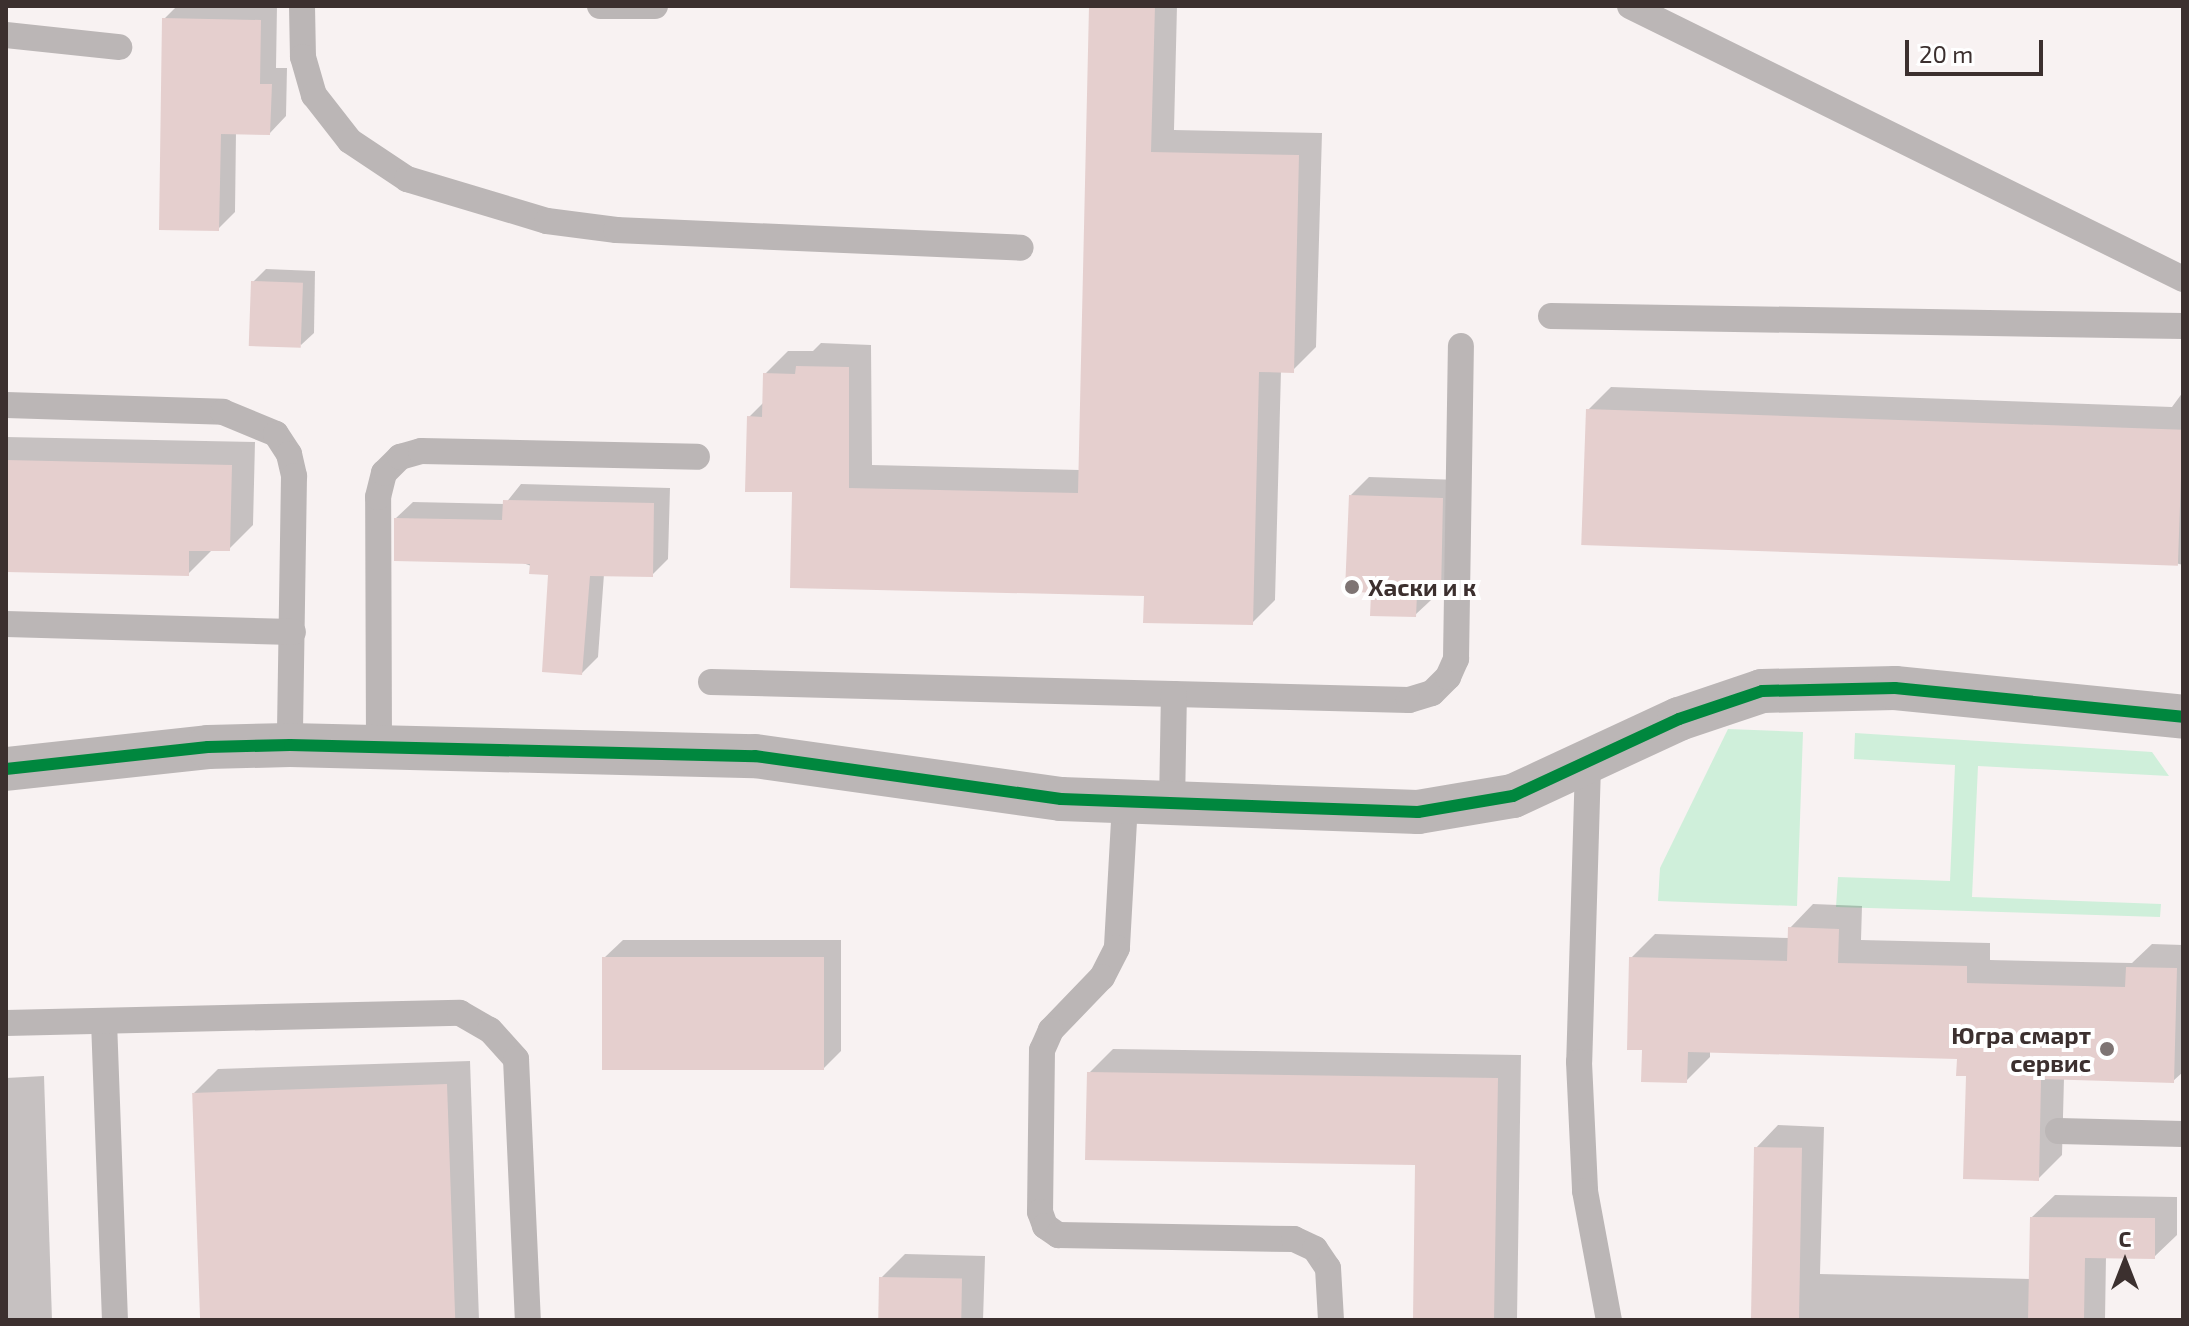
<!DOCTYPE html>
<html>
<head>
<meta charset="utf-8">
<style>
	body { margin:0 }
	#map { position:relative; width:2189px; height:1326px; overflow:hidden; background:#f8f2f2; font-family:"Exo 2",sans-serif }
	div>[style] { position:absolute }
	.green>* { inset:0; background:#cfefda }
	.shadow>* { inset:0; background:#0003 }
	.building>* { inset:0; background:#e5cfce; transform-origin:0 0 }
	.service>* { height:26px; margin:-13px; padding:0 13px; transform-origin:13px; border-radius:13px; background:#bbb6b6 }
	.minor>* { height:44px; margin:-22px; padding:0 22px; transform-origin:22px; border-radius:22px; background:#bbb6b6 }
	.cycleway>* { height:12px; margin:-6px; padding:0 6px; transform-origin:6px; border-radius:6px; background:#00873e }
	.dots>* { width:22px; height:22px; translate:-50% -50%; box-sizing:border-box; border:4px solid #fff; border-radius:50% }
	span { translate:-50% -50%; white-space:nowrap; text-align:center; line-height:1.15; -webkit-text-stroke:8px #fff; paint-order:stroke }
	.poi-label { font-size:24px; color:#3c302f; font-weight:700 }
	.left { translate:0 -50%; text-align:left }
	.right { translate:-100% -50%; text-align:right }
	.frame { position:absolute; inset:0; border:8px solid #3c302f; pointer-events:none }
	.north { position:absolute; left:2085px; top:1222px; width:80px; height:80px; -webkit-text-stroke:6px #fff; paint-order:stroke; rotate:0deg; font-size:22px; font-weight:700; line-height:32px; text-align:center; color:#3c302f }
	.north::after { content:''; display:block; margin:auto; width:28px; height:36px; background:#3c302f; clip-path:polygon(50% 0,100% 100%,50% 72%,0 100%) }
	.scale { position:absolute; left:1905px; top:40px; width:138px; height:36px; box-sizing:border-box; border:4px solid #3c302f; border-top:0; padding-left:10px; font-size:24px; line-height:28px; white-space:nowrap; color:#3c302f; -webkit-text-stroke:6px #fff; paint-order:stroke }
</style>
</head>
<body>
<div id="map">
	<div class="green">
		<i style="clip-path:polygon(1728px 729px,1803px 732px,1797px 906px,1658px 901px,1660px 868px)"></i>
		<i style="clip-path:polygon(1855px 733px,2152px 752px,2169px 776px,1978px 766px,1972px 897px,2161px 904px,2160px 917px,1836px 907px,1838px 877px,1950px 881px,1955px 765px,1854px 759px)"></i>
	</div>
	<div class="shadow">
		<i style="clip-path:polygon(177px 6px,277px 6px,276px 68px,287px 68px,286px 116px,270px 133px,236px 132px,235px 212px,218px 229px,164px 19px)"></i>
		<i style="clip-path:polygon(1091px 6px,1177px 6px,1174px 130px,1322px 133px,1316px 347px,1293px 370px,1281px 370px,1275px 600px,1252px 623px,794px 490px,749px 417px,764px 402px,765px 374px,788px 351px,813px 351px,821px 343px,871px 345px,872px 465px,1080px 470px)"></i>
		<i style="clip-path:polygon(266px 269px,315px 271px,314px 333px,301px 345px,253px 282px)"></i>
		<i style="clip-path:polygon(1611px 387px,2172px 407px,2183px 392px,2183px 565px,1588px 410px)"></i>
		<i style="clip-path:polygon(6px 437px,255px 442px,253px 525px,229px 549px,213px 549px,188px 574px,6px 570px)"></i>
		<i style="clip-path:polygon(1369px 477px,1460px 480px,1459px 574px,1415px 615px,1373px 591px,1351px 495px)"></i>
		<i style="clip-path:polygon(521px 484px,670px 488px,668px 559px,652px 575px,604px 574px,598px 657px,582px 673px,551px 573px,396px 518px,413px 502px,505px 504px)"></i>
		<i style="clip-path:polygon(1813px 904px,1862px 906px,1861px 940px,1990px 943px,1990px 960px,2132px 963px,2152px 944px,2183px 945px,2183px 1072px,2173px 1081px,2064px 1078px,2062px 1155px,2038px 1179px,1959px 1057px,1710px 1050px,1710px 1057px,1686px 1081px,1644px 1048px,1631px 958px,1655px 934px,1789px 938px,1790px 928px)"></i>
		<i style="clip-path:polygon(623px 940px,841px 940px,841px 1051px,822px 1070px,604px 958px)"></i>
		<i style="clip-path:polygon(1113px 1049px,1521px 1055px,1517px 1320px,1415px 1320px,1417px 1163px,1089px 1073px)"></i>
		<i style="clip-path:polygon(470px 1061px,479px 1320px,201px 1320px,194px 1093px,218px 1069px)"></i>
		<i style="clip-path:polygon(44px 1076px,52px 1320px,6px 1320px,6px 1078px)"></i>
		<i style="clip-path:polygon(1778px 1125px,1824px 1127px,1820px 1274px,2031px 1279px,2032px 1217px,2055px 1195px,2177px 1197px,2177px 1235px,2154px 1257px,2106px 1256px,2105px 1320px,1757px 1320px,1756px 1148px)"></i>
		<i style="clip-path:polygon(905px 1254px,985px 1256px,983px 1320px,880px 1320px,881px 1278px)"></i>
	</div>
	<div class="building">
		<i style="clip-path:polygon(1089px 6px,1155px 6px,1151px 152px,1299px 155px,1294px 373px,1259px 372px,1253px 625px,1143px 623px,1144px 596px,790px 588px,792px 492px,745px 492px,747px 416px,762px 417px,763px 373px,795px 374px,796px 366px,849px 367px,849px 488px,1078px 493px)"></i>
		<i style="clip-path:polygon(162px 18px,261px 20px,260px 84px,272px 84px,270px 135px,221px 134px,219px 231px,159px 230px)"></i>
		<i style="left:251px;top:281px;width:52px;height:65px;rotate:2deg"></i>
		<i style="left:1586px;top:409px;width:597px;height:136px;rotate:2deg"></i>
		<i style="clip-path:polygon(6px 460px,232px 465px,230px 551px,189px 551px,189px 576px,6px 572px)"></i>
		<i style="clip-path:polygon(1349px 495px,1443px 498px,1441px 595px,1417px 594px,1416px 617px,1370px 616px,1371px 593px,1345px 591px)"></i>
		<i style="clip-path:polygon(503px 500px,654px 503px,653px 577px,590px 576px,582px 675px,542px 672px,548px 575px,529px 574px,530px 564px,394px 561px,394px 518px,502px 520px)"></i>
		<i style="clip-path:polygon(1788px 927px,1839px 929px,1838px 963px,1967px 966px,1967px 983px,2125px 987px,2126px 967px,2177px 968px,2174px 1083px,2041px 1079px,2039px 1181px,1963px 1179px,1966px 1076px,1956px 1076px,1957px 1059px,1688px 1052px,1687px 1083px,1641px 1082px,1642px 1050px,1627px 1050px,1629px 957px,1787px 961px)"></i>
		<i style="left:602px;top:957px;width:222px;height:113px"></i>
		<i style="clip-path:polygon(1087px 1072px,1498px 1078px,1494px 1320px,1413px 1320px,1415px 1165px,1085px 1160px)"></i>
		<i style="left:447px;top:1084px;width:236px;height:255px;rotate:88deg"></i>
		<i style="left:1754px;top:1147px;width:48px;height:173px;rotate:1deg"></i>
		<i style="clip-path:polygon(2030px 1217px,2155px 1218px,2155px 1259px,2085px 1258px,2084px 1320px,2028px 1320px)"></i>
		<i style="left:879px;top:1277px;width:83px;height:43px;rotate:1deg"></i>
	</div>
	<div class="service">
		<i style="left:302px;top:6px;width:51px;rotate:88.9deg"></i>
		<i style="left:303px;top:57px;width:40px;rotate:74deg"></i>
		<i style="left:314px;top:95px;width:58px;rotate:52deg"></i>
		<i style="left:350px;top:141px;width:69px;rotate:33.7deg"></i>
		<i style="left:407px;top:179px;width:146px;rotate:16.7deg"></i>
		<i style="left:547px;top:221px;width:70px;rotate:7.4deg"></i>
		<i style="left:616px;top:230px;width:405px;rotate:2.5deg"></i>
		<i style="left:600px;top:6px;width:55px"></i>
		<i style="left:1630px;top:6px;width:617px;rotate:26.27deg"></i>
		<i style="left:6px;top:35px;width:114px;rotate:6.1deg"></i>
		<i style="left:1551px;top:316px;width:632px;rotate:0.91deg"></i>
		<i style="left:6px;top:405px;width:217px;rotate:1.8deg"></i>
		<i style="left:223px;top:412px;width:57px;rotate:22.5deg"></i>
		<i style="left:276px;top:434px;width:24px;rotate:57deg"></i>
		<i style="left:289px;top:454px;width:23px;rotate:77deg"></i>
		<i style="left:294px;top:476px;width:269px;rotate:90.9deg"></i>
		<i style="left:6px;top:624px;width:287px;rotate:1.6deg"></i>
		<i style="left:711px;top:682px;width:698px;rotate:1.48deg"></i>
		<i style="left:1409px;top:700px;width:24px;rotate:-17deg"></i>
		<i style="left:1432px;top:693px;width:23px;rotate:-45deg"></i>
		<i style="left:1448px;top:677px;width:20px;rotate:-66deg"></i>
		<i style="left:1456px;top:659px;width:313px;rotate:-89.1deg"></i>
		<i style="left:379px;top:746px;width:249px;rotate:-90.2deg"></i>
		<i style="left:378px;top:497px;width:25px;rotate:-76deg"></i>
		<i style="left:384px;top:473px;width:23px;rotate:-45deg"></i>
		<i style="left:400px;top:457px;width:22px;rotate:-16deg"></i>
		<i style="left:421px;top:451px;width:276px;rotate:1.2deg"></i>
		<i style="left:1588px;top:765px;width:297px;rotate:91.7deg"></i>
		<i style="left:1579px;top:1062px;width:129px;rotate:87.3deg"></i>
		<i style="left:1585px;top:1191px;width:131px;rotate:79.5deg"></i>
		<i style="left:1125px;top:803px;width:145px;rotate:93.2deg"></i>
		<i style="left:1117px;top:948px;width:33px;rotate:117deg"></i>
		<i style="left:1102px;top:977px;width:74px;rotate:133.9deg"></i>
		<i style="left:1051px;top:1030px;width:22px;rotate:114deg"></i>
		<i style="left:1042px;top:1050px;width:162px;rotate:90.7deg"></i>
		<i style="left:1040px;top:1212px;width:15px;rotate:70deg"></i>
		<i style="left:1045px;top:1226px;width:16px;rotate:35deg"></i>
		<i style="left:1058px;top:1235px;width:236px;rotate:1deg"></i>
		<i style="left:1294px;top:1239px;width:23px;rotate:25deg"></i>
		<i style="left:1315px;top:1249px;width:23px;rotate:56deg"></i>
		<i style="left:1328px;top:1268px;width:52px;rotate:86.7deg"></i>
		<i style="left:1172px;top:805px;width:111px;rotate:-89deg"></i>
		<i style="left:104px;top:1021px;width:299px;rotate:87.9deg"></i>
		<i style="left:6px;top:1023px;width:454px;rotate:-1.3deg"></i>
		<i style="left:460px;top:1013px;width:34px;rotate:30deg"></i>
		<i style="left:490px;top:1030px;width:39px;rotate:48deg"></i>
		<i style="left:516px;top:1059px;width:261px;rotate:87.4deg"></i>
		<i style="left:2058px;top:1131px;width:125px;rotate:1.4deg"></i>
	</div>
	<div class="minor">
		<i style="left:6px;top:769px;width:203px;rotate:-6.2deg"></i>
		<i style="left:208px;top:747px;width:82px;rotate:-1.4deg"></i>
		<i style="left:290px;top:745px;width:465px;rotate:1.4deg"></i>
		<i style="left:755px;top:756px;width:309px;rotate:8deg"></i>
		<i style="left:1061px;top:799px;width:357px;rotate:2.1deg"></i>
		<i style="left:1418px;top:812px;width:96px;rotate:-9.6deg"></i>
		<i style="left:1513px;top:796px;width:183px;rotate:-24.9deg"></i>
		<i style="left:1679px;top:719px;width:88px;rotate:-18.6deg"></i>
		<i style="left:1762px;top:691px;width:133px;rotate:-1.3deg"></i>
		<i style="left:1895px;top:688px;width:289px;rotate:5.7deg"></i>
	</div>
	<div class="cycleway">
		<i style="left:6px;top:769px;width:203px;rotate:-6.2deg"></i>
		<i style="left:208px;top:747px;width:82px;rotate:-1.4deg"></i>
		<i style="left:290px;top:745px;width:465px;rotate:1.4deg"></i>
		<i style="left:755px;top:756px;width:309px;rotate:8deg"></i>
		<i style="left:1061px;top:799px;width:357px;rotate:2.1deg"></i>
		<i style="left:1418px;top:812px;width:96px;rotate:-9.6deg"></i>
		<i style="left:1513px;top:796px;width:183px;rotate:-24.9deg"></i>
		<i style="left:1679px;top:719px;width:88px;rotate:-18.6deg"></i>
		<i style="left:1762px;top:691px;width:133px;rotate:-1.3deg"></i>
		<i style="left:1895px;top:688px;width:289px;rotate:5.7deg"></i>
	</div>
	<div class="dots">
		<i style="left:1352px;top:587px;background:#7e7473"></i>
		<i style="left:2107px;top:1049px;background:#7e7473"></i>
	</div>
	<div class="poi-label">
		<span class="left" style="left:1368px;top:587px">Хаски и к</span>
		<span class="right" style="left:2091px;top:1049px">Югра смарт<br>сервис</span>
	</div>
	<div class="frame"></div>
	<div class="north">С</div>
	<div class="scale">20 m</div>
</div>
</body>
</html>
